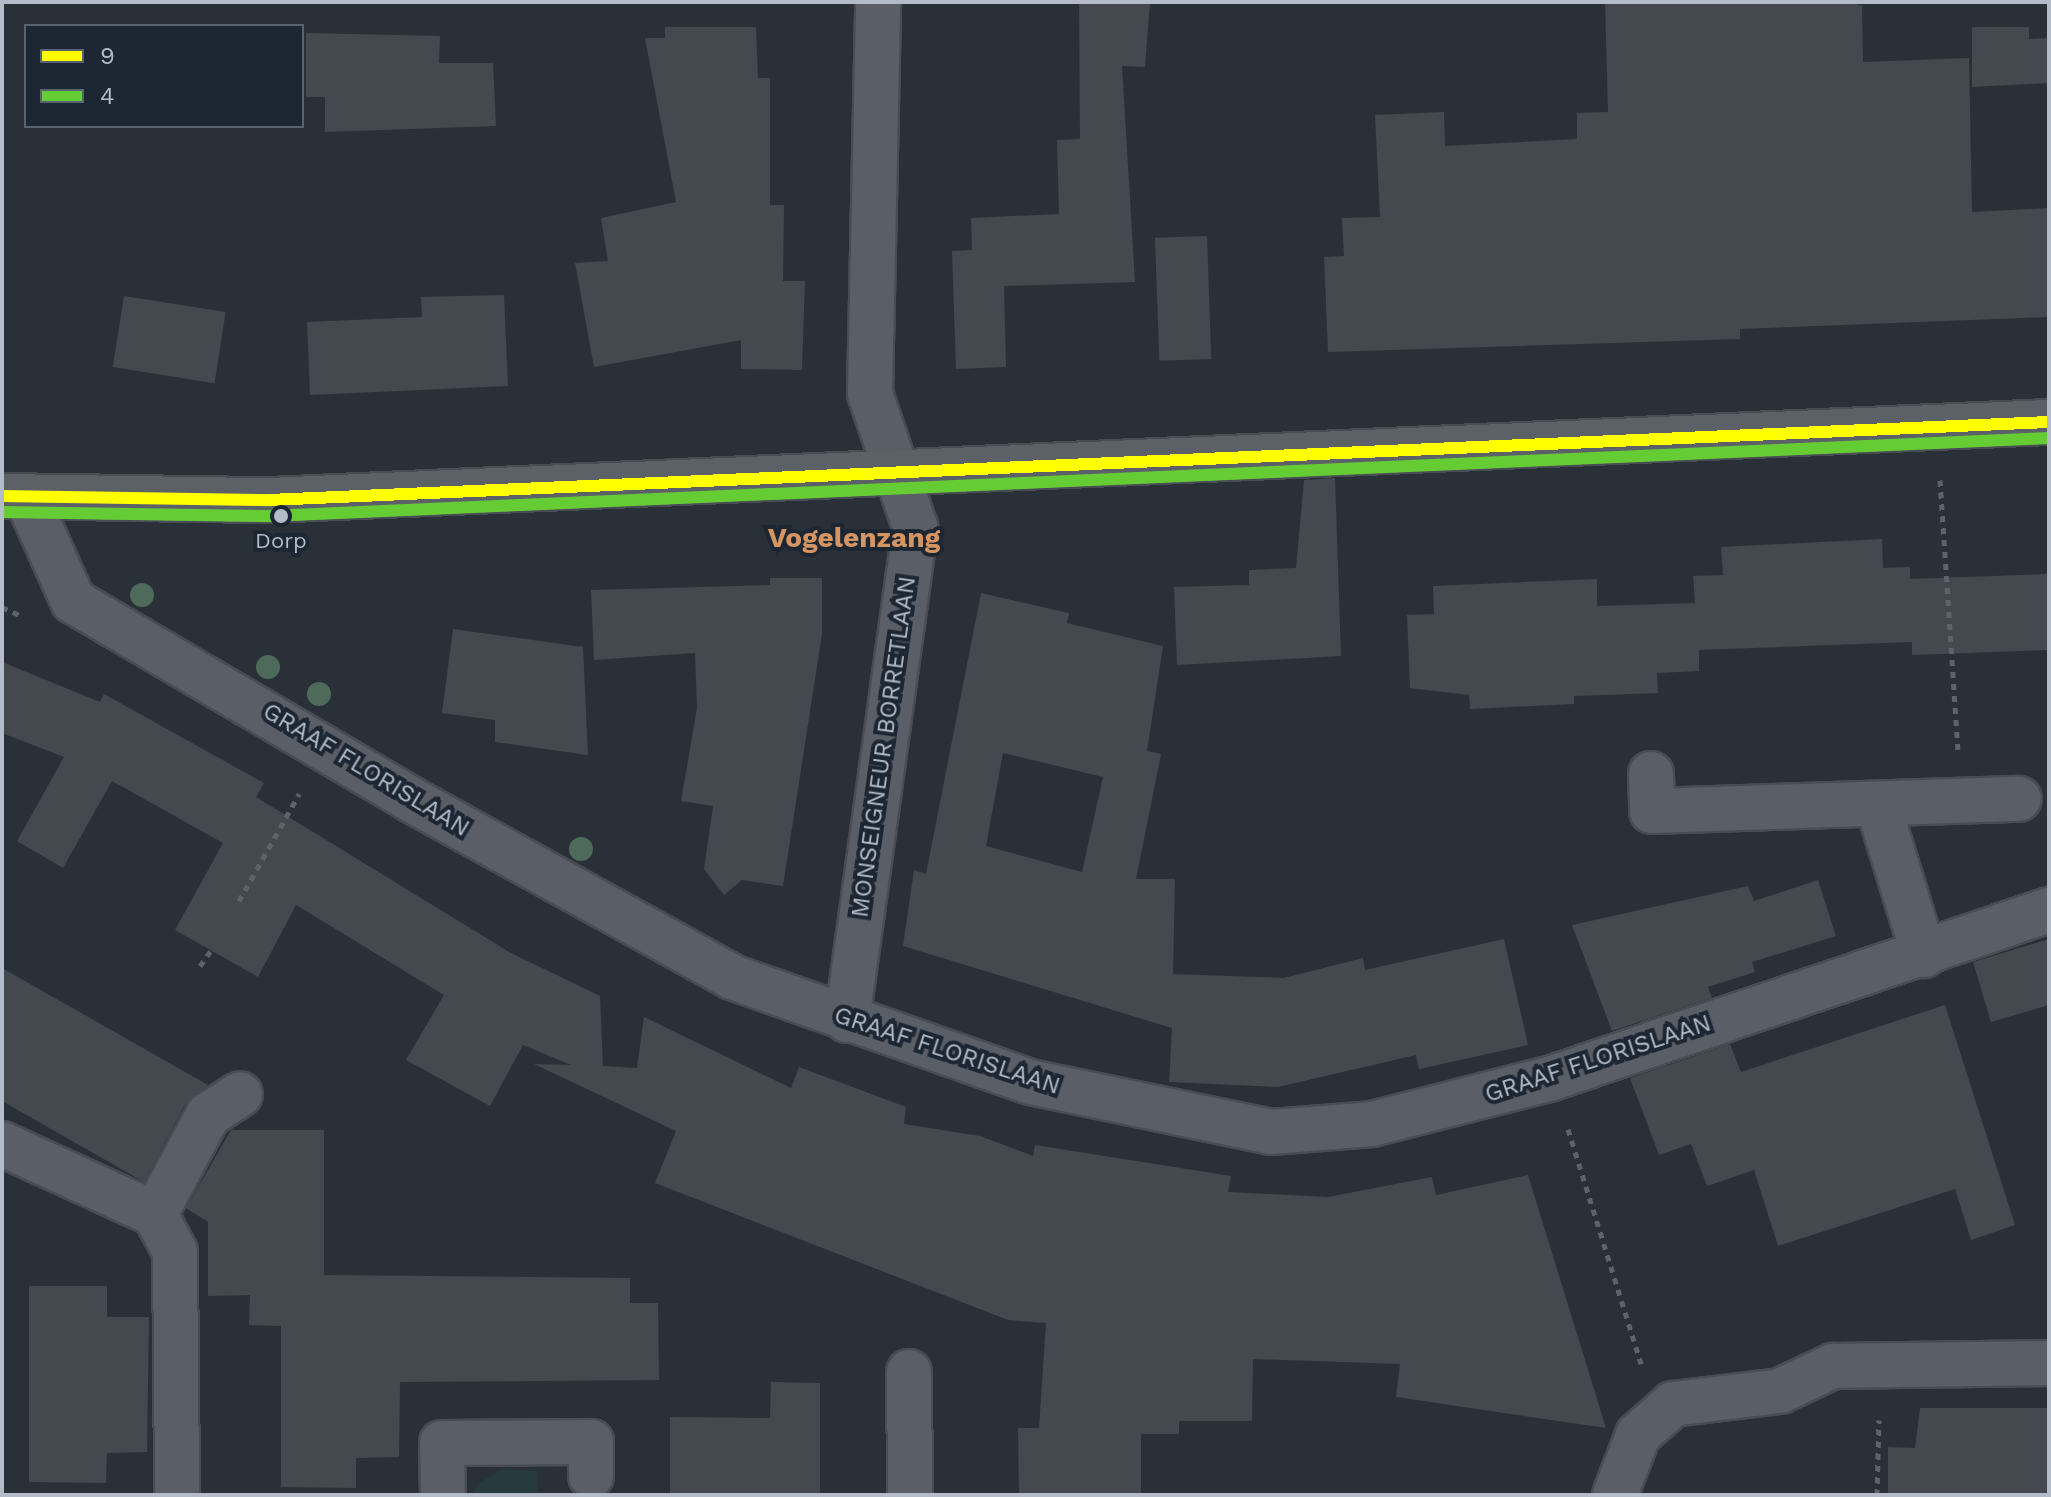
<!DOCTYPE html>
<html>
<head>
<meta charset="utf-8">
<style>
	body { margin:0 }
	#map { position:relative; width:2051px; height:1497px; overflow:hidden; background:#2a3038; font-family:"Work Sans",sans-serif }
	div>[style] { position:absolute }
	.green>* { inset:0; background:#273a3e }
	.building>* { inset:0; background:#444950; transform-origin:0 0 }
	.path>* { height:5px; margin-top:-2.5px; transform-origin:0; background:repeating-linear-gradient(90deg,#5d636a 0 6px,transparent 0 12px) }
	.roads { filter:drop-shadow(2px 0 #484c53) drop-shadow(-2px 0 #484c53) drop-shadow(0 2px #484c53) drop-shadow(0 -2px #484c53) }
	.minor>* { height:44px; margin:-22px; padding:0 22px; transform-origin:22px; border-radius:22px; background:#5a5e66 }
	.major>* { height:44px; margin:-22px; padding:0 22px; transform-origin:22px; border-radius:22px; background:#5c6168 }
	.bus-1>* { height:12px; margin:-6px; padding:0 6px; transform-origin:6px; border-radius:6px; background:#ff0 }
	.bus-2>* { height:12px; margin:-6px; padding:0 6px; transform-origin:6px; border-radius:6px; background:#6c3 }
	.trees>* { width:24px; height:24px; margin:-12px; border-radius:50%; background:#4e6a5a }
	.dots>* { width:22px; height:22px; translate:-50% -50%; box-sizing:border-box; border:4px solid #1d2633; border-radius:50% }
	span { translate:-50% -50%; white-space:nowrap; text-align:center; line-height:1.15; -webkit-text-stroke:8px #1d2633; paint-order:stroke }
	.bus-label { font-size:22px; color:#b4bcc9 }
	.street-label { font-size:24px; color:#b4bcc9 }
	.quarter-label { font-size:28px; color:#d59563; font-weight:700 }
	.frame { position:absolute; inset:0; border:4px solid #b4bcc9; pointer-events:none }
	.legend { position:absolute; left:24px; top:24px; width:280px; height:104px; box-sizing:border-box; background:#1d2633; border:2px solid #59626f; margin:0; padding:10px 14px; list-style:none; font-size:24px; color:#b4bcc9 }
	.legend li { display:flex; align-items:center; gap:16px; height:40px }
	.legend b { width:40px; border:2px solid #59626f }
</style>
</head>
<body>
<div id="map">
	<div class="green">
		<i style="clip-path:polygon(502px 1469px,537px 1471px,538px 1495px,473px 1495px,478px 1484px)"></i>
	</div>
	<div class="building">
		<i style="clip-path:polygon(1079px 2px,1150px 2px,1145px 67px,1122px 66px,1135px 282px,1004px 286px,1006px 367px,956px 369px,952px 251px,972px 250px,971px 218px,1059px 214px,1057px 140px,1080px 139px)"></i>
		<i style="clip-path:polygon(1605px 2px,1852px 2px,1862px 6px,1863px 62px,1969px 58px,1972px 212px,2049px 208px,2049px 317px,1740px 329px,1740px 339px,1328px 352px,1324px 257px,1344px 256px,1342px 218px,1380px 217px,1375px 115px,1444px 112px,1445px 146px,1577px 139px,1577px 113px,1608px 112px)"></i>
		<i style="clip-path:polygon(665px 27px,756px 27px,758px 78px,770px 78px,770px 205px,784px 205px,783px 281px,805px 281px,802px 370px,741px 369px,741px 340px,594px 367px,575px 263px,608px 261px,601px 218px,676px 202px,645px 38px,665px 38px)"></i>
		<i style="clip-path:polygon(1972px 27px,2029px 27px,2029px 39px,2049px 38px,2049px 83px,1972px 87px)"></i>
		<i style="clip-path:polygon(306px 33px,440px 36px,439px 63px,493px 63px,496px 126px,325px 132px,325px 97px,306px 97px)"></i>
		<i style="left:1207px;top:236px;width:123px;height:52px;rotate:88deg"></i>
		<i style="clip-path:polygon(504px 295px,508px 386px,310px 395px,307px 322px,422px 317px,421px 297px)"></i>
		<i style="left:124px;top:296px;width:103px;height:72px;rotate:9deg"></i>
		<i style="clip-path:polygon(1335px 478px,1341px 656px,1177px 665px,1174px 587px,1249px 585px,1249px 570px,1296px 568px,1304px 480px)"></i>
		<i style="clip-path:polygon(1882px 539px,1883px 568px,1910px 567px,1910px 579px,2049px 574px,2049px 650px,1912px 655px,1912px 642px,1699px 650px,1699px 671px,1657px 673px,1658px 693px,1574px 696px,1574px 704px,1470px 709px,1469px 695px,1410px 688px,1407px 615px,1434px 614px,1433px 586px,1597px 579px,1597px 606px,1695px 603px,1693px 576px,1723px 575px,1721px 547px)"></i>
		<i style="clip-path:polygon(770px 578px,822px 578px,822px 634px,783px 886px,742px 880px,724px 895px,704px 869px,713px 806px,681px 801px,697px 708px,695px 653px,594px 660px,591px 590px,770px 585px)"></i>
		<i style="clip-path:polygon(evenodd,981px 593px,1069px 613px,1067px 623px,1163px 646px,1147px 751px,1161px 754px,1136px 879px,1175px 879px,1173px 974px,1284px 978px,1363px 958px,1365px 970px,1504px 939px,1528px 1045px,1419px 1069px,1416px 1055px,1278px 1087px,1169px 1082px,1172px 1028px,903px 946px,914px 870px,926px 874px,981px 593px,1003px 753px,1103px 777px,1082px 872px,986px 846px,1003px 753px)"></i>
		<i style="clip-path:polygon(453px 629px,583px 647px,588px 755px,495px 742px,495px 720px,442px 713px)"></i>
		<i style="clip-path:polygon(2px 662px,100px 702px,104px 694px,264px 783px,256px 797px,511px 953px,600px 996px,603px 1066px,637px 1068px,644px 1017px,791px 1088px,799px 1067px,906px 1107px,904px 1124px,980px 1136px,1033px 1156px,1035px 1145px,1231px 1176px,1228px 1192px,1328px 1197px,1432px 1177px,1436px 1195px,1528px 1175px,1606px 1428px,1396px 1397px,1400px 1364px,1253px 1359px,1252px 1421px,1179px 1421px,1179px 1434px,1141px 1434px,1141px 1495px,1019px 1495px,1018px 1428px,1039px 1428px,1046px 1323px,1008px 1320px,655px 1183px,676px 1131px,534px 1064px,571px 1065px,523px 1045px,490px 1106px,406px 1060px,444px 995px,296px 905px,258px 977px,175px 930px,223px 843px,112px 781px,63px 868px,17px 841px,64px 757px,2px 733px)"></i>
		<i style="clip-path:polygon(1818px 880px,1836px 936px,1752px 962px,1755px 972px,1708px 987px,1712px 998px,1612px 1031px,1572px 925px,1748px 886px,1754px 901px)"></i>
		<i style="clip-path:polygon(2049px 939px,2049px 1005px,1991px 1022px,1973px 962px)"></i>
		<i style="clip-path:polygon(2px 968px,208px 1085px,186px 1103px,144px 1182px,2px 1101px)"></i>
		<i style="clip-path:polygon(1945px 1005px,2015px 1225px,1971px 1240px,1955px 1189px,1778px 1246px,1754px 1170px,1707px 1186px,1691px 1144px,1659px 1155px,1630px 1078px,1730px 1044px,1741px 1072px)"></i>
		<i style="clip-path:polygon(231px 1130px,324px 1130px,324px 1275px,630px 1278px,630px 1303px,658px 1303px,659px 1380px,400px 1382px,399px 1457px,356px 1458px,356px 1488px,281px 1487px,281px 1326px,249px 1325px,250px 1295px,208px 1296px,208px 1222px,186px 1208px)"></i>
		<i style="clip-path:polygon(29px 1286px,107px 1286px,107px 1317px,149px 1317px,147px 1452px,107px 1453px,106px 1483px,29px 1482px)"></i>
		<i style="clip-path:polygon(771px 1382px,820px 1383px,820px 1495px,670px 1494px,670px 1417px,770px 1418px)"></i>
		<i style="clip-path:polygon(1920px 1408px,2049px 1408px,2049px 1495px,1888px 1495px,1888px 1447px,1915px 1448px)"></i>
	</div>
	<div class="path">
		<i style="left:1940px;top:480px;width:270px;rotate:86.2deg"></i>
		<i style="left:2px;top:607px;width:19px;rotate:25deg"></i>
		<i style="left:239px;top:901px;width:123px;rotate:-60.7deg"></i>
		<i style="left:200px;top:966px;width:19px;rotate:-55deg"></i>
		<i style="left:1568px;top:1129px;width:246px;rotate:72.7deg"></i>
		<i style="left:1877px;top:1495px;width:75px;rotate:-88.5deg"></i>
	</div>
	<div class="roads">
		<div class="minor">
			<i style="left:27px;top:498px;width:113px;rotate:65.9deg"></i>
			<i style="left:73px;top:601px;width:391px;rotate:30.4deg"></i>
			<i style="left:410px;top:799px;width:368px;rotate:28.9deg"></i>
			<i style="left:732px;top:977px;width:316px;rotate:19.4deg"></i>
			<i style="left:1030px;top:1082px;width:246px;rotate:11.7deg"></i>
			<i style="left:1271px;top:1132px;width:101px;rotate:-4.5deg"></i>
			<i style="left:1372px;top:1124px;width:186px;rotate:-14.3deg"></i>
			<i style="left:1552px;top:1078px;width:525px;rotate:-18.68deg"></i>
			<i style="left:1651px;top:774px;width:37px;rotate:88deg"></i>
			<i style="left:1652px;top:811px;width:367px;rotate:-1.9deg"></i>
			<i style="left:1878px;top:805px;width:157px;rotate:73deg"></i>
			<i style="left:847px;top:1020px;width:498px;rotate:-82.1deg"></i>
			<i style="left:915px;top:527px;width:141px;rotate:-108.6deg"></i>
			<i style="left:870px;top:393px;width:391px;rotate:-88.8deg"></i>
			<i style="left:2px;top:1144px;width:168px;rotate:24.6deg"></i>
			<i style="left:155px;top:1214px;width:43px;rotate:62.2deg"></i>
			<i style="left:175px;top:1252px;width:243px;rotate:89.5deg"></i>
			<i style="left:155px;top:1214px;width:112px;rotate:-61.8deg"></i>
			<i style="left:208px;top:1115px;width:38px;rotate:-33deg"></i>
			<i style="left:909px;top:1372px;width:123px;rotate:89.5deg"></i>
			<i style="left:443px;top:1495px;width:52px;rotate:-91.1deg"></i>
			<i style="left:442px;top:1443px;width:149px;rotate:-0.4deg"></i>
			<i style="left:591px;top:1442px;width:34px;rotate:90deg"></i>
			<i style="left:1615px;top:1495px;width:64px;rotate:-69deg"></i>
			<i style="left:1638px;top:1435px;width:47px;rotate:-41.5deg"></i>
			<i style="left:1673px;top:1404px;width:108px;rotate:-6.9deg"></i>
			<i style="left:1780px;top:1391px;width:59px;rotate:-25.3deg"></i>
			<i style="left:1833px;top:1366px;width:216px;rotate:-0.8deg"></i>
		</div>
		<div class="major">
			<i style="left:2px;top:496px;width:267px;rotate:0.9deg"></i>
			<i style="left:269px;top:500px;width:1782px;rotate:-2.51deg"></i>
		</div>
	</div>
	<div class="bus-1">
		<i style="left:2px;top:496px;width:267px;rotate:0.9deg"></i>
		<i style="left:269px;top:500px;width:1782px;rotate:-2.51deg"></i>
	</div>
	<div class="bus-2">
		<i style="left:2px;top:512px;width:268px;rotate:0.9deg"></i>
		<i style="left:270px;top:516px;width:1781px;rotate:-2.51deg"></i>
	</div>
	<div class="trees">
		<i style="left:142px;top:595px"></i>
		<i style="left:268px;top:667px"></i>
		<i style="left:319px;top:694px"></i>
		<i style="left:581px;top:849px"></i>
	</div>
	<div class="dots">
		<i style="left:281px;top:516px;background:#b4bcc9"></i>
	</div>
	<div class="bus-label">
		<span style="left:281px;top:541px">Dorp</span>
	</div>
	<div class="street-label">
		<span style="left:884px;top:747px;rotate:-82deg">MONSEIGNEUR BORRETLAAN</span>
		<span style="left:366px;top:770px;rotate:31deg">GRAAF FLORISLAAN</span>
		<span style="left:947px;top:1051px;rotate:18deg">GRAAF FLORISLAAN</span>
		<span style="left:1598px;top:1059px;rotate:-18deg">GRAAF FLORISLAAN</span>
	</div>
	<div class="quarter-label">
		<span style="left:854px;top:538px">Vogelenzang</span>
	</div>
	<div class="frame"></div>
	<ul class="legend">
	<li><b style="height:10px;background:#ff0"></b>9</li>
	<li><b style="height:10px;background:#6c3"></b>4</li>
	</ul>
</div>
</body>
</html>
